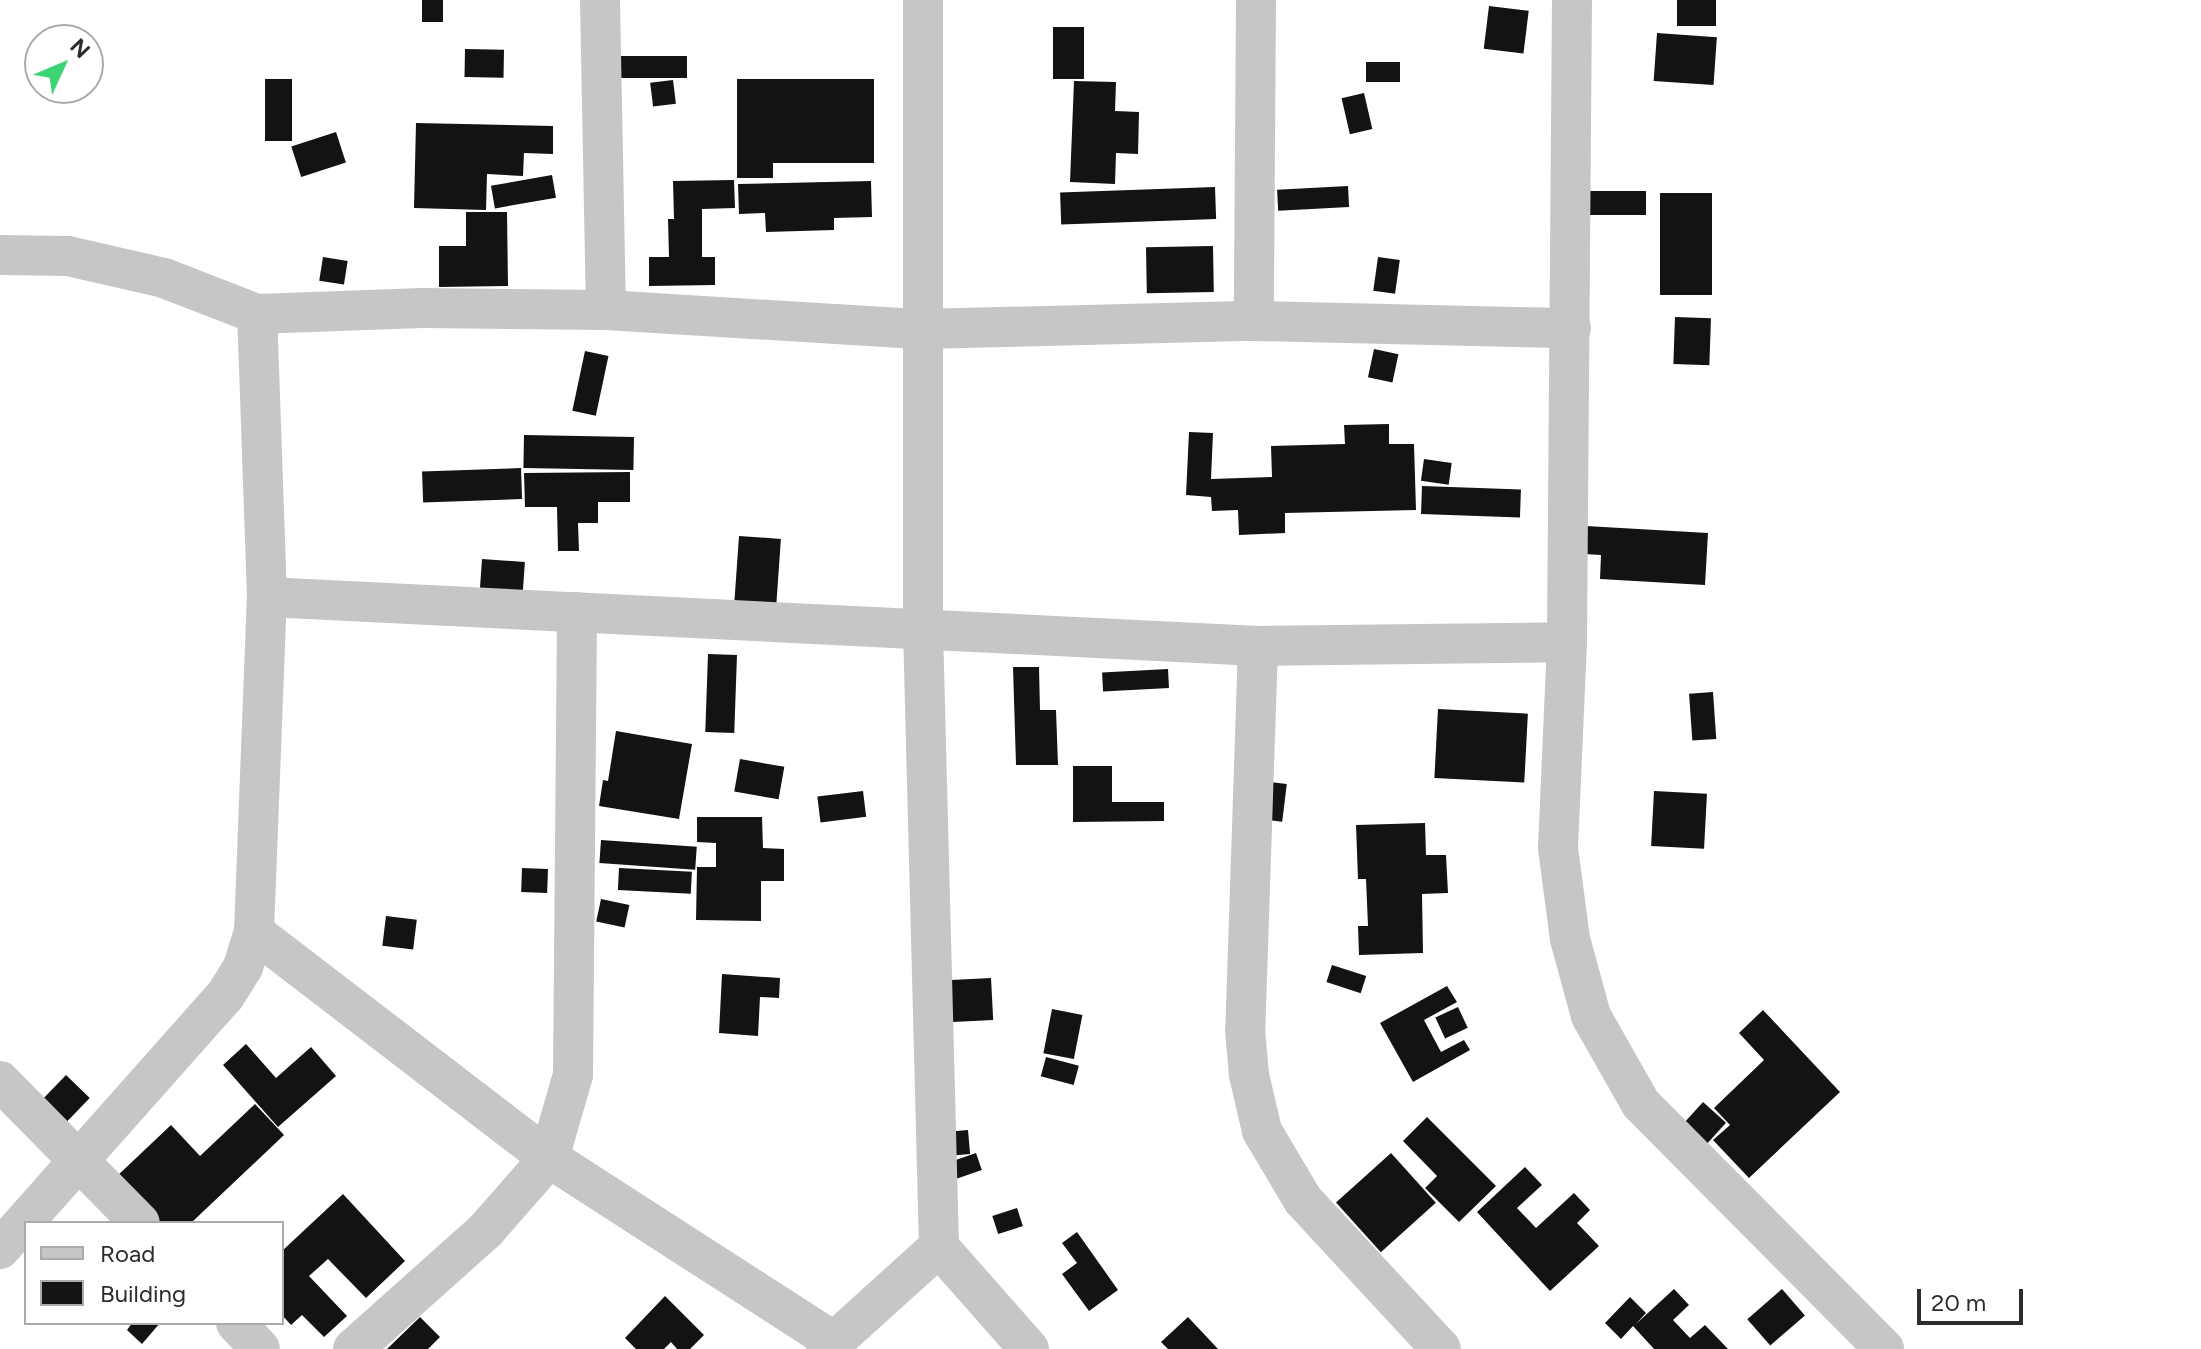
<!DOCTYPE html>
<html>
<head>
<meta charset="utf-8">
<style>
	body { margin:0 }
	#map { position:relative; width:2201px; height:1349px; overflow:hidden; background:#fff; font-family:Figtree,sans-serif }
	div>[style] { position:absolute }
	.building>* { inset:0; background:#131313; transform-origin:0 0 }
	.minor>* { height:40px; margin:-20px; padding:0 20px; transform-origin:20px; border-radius:20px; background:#c6c6c6 }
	span { translate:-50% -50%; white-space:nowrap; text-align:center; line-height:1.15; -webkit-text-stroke:8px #fff; paint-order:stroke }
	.legend { position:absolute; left:24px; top:1221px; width:260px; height:104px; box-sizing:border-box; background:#fff; border:2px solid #ababab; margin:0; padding:10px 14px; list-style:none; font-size:24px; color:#2c2c2c }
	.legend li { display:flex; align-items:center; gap:16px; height:40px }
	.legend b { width:40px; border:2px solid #ababab }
	.north { position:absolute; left:24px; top:24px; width:80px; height:80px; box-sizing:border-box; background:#fff; border:2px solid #ababab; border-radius:50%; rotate:46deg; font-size:22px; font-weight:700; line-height:32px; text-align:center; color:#2c2c2c }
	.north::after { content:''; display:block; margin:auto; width:28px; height:36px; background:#3dd475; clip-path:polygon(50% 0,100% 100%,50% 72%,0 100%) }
	.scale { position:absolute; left:1917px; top:1289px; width:106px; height:36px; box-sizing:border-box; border:4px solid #2c2c2c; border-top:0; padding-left:10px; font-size:24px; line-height:28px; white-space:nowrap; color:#2c2c2c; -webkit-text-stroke:6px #fff; paint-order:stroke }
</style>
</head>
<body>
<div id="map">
	<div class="building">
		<i style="left:422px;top:0;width:21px;height:22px"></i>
		<i style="left:1677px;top:0;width:39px;height:26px"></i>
		<i style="left:1489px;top:6px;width:40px;height:43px;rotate:7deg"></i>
		<i style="left:1053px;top:27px;width:31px;height:52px"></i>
		<i style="left:1657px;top:33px;width:60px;height:48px;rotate:4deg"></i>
		<i style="left:465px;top:49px;width:39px;height:28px;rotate:1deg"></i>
		<i style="left:687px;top:56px;width:22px;height:75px;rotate:90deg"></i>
		<i style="left:1366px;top:62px;width:34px;height:20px"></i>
		<i style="left:265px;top:79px;width:27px;height:62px"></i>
		<i style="clip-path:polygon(737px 79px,874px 79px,874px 163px,773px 163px,773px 178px,737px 178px)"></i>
		<i style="left:673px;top:80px;width:24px;height:23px;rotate:83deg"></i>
		<i style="clip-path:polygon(1074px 81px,1116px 82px,1115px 111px,1139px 112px,1138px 154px,1116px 153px,1115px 184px,1070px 182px)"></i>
		<i style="left:1364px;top:93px;width:37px;height:23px;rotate:77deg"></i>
		<i style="clip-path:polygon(416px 123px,553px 126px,553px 154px,524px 153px,523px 176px,487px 174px,486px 210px,414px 208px)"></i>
		<i style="left:336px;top:132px;width:32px;height:47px;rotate:72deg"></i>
		<i style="left:552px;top:175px;width:23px;height:62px;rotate:80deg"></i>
		<i style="clip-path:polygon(734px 180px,735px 208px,702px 209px,702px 257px,715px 257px,715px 285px,649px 286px,649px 257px,669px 257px,668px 219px,674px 219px,673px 181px)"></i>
		<i style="clip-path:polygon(871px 181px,872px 217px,834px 218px,834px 230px,766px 232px,765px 213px,739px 214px,738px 184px)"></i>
		<i style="left:1348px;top:186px;width:21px;height:71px;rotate:87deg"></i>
		<i style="left:1215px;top:187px;width:32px;height:155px;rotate:88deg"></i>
		<i style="left:1588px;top:191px;width:58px;height:24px"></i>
		<i style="left:1660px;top:193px;width:52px;height:102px"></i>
		<i style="clip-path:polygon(466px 212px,507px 212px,508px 286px,439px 287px,439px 246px,466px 246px)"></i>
		<i style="left:1213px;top:246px;width:46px;height:67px;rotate:89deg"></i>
		<i style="left:323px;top:257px;width:25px;height:24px;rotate:9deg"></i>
		<i style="left:1378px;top:257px;width:22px;height:34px;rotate:8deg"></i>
		<i style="left:1675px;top:317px;width:36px;height:47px;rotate:2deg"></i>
		<i style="left:1374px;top:349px;width:25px;height:29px;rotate:12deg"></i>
		<i style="left:585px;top:351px;width:24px;height:61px;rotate:12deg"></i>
		<i style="clip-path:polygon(1389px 424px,1389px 444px,1414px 444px,1416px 510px,1285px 513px,1285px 533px,1239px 535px,1238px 510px,1212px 511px,1211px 497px,1186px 495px,1189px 432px,1213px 433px,1211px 479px,1272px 477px,1271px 446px,1345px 444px,1344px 425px)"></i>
		<i style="left:524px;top:435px;width:110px;height:33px;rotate:1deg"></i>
		<i style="left:1424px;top:459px;width:28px;height:22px;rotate:8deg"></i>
		<i style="left:521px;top:468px;width:31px;height:99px;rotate:88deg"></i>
		<i style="clip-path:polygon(630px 472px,630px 502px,598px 502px,598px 523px,578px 523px,579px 551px,558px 551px,557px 507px,525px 507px,524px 473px)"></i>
		<i style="left:1422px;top:486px;width:99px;height:28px;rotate:2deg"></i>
		<i style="clip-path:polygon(1586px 526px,1708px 533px,1705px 585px,1600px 579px,1601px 555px,1585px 554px)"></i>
		<i style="left:739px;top:536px;width:42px;height:67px;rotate:4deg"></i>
		<i style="left:482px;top:559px;width:43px;height:41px;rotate:4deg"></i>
		<i style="left:708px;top:654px;width:29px;height:78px;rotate:2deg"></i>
		<i style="clip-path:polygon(1013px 667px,1039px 667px,1040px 710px,1056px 710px,1058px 765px,1016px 765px)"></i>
		<i style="left:1168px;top:669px;width:19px;height:66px;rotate:87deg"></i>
		<i style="left:1713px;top:692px;width:47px;height:24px;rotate:86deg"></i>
		<i style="left:1438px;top:709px;width:90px;height:69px;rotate:3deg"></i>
		<i style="clip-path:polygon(616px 731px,692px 744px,679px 819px,599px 806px,603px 780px,608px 781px)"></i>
		<i style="left:740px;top:759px;width:45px;height:33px;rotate:10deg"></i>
		<i style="clip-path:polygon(1073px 766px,1112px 766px,1112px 802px,1164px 802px,1164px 821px,1073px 822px)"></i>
		<i style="left:1262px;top:781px;width:25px;height:38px;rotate:7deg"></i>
		<i style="left:863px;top:791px;width:26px;height:46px;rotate:83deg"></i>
		<i style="left:1654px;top:791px;width:53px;height:55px;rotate:3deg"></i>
		<i style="clip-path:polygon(697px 817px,762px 817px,763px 848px,784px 849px,784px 881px,761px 881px,761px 921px,696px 920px,697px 867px,716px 867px,716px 843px,697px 842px)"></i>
		<i style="clip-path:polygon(1425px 823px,1426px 855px,1446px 855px,1448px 893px,1422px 894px,1423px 953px,1359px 955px,1358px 926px,1368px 926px,1366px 879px,1358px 879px,1356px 825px)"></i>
		<i style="left:601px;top:840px;width:96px;height:23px;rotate:4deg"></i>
		<i style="left:522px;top:868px;width:26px;height:24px;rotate:2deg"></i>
		<i style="left:619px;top:868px;width:73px;height:22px;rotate:3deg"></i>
		<i style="left:601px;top:899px;width:29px;height:23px;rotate:12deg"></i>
		<i style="left:386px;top:916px;width:31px;height:30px;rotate:7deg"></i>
		<i style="left:1332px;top:965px;width:36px;height:18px;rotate:18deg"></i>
		<i style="clip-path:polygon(722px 974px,780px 978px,779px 998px,760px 997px,758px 1036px,719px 1033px)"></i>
		<i style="left:991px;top:978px;width:42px;height:45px;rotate:87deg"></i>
		<i style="clip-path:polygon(1447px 986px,1457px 1002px,1424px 1020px,1441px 1052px,1464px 1040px,1470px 1050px,1413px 1082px,1380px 1023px)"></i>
		<i style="left:1458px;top:1007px;width:23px;height:25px;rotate:65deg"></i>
		<i style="left:1052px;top:1009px;width:31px;height:45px;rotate:11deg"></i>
		<i style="clip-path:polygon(1763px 1010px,1840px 1092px,1749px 1178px,1713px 1140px,1730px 1125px,1714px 1108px,1764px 1060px,1739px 1033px)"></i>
		<i style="clip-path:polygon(246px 1044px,276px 1078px,311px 1047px,336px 1076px,278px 1127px,223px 1065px)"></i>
		<i style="left:1046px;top:1057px;width:34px;height:20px;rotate:15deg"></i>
		<i style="left:66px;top:1075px;width:33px;height:34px;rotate:44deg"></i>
		<i style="left:1703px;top:1102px;width:31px;height:28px;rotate:42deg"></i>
		<i style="clip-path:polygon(255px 1104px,284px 1135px,191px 1223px,160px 1223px,116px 1177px,171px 1125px,200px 1156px)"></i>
		<i style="clip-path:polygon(1427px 1117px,1496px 1186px,1459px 1222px,1425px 1188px,1437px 1176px,1403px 1141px)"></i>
		<i style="left:968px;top:1130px;width:24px;height:20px;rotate:85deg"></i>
		<i style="left:976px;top:1153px;width:18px;height:26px;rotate:71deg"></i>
		<i style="left:1391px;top:1153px;width:67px;height:74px;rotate:48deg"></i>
		<i style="clip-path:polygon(1525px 1167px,1542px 1185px,1517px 1208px,1536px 1228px,1574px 1193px,1590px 1210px,1577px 1223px,1599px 1246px,1550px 1291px,1477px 1212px)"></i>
		<i style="clip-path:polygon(343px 1194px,405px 1261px,366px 1298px,328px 1259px,309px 1276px,347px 1316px,324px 1337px,302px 1315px,291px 1325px,282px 1315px,282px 1251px)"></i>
		<i style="left:1017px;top:1208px;width:19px;height:26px;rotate:72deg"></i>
		<i style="clip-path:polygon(1077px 1232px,1118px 1290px,1089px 1311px,1062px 1274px,1077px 1263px,1062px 1243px)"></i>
		<i style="clip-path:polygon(1674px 1289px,1689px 1305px,1673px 1320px,1690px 1338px,1705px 1325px,1728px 1349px,1654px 1349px,1633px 1326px,1621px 1339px,1605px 1323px,1630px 1297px,1646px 1313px,1636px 1324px)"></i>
		<i style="left:1782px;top:1289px;width:35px;height:46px;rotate:49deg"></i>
		<i style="clip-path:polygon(665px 1296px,704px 1335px,690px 1349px,677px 1349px,671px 1342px,664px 1349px,636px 1349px,625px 1338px)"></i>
		<i style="clip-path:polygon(420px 1317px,440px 1337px,428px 1349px,387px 1349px)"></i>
		<i style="clip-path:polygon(1188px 1317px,1218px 1349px,1168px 1349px,1161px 1342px)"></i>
		<i style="clip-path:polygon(132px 1323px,160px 1323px,142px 1344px,127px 1330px)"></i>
	</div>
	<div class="minor">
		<i style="left:600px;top:0;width:310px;rotate:88.9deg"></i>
		<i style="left:1256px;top:0;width:321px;rotate:90.4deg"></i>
		<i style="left:1254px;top:321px;width:317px;rotate:1.3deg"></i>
		<i style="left:1572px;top:0;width:642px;rotate:90.45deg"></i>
		<i style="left:1567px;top:642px;width:206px;rotate:92.5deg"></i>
		<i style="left:1558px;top:848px;width:92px;rotate:82.5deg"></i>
		<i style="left:1570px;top:939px;width:80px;rotate:74.7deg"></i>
		<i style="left:1591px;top:1016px;width:101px;rotate:60.4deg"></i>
		<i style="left:1641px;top:1104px;width:345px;rotate:45.2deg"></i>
		<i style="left:0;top:255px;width:68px;rotate:0.8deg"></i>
		<i style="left:68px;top:256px;width:98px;rotate:12.9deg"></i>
		<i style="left:164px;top:278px;width:100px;rotate:21.2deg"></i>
		<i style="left:257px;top:314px;width:165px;rotate:-2.1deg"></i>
		<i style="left:422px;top:308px;width:184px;rotate:0.6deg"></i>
		<i style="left:606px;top:310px;width:316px;rotate:3.5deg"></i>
		<i style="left:921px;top:329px;width:333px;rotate:-1.4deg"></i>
		<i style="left:267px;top:597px;width:992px;rotate:2.83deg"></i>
		<i style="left:1258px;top:646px;width:309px;rotate:-0.7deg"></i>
		<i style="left:1258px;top:646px;width:384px;rotate:91.9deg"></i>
		<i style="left:1245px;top:1030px;width:45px;rotate:84.9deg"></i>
		<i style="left:1249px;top:1075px;width:57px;rotate:76.9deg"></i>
		<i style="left:1262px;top:1131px;width:80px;rotate:59.3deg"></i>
		<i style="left:1303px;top:1200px;width:203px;rotate:47.2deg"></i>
		<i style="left:254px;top:932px;width:372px;rotate:37.5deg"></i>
		<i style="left:549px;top:1158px;width:339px;rotate:32.8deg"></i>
		<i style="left:0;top:1081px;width:199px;rotate:45.4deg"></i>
		<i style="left:939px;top:1247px;width:136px;rotate:48.6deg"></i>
		<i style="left:0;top:1249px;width:339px;rotate:-48.4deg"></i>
		<i style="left:225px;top:996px;width:34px;rotate:-58deg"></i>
		<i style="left:243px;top:967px;width:37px;rotate:-73deg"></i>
		<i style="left:254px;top:932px;width:335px;rotate:-87.8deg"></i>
		<i style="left:267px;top:597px;width:283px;rotate:-92deg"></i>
		<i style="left:236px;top:1323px;width:35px;rotate:47deg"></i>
		<i style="left:353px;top:1349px;width:178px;rotate:-41.8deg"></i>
		<i style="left:486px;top:1230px;width:96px;rotate:-48.8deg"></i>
		<i style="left:549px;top:1158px;width:86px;rotate:-73.9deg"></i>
		<i style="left:573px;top:1075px;width:463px;rotate:-89.5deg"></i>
		<i style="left:826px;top:1349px;width:152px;rotate:-42.1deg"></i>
		<i style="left:939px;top:1247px;width:620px;rotate:-91.48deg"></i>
		<i style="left:923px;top:627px;width:627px;rotate:-90deg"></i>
	</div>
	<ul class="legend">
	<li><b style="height:10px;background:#c6c6c6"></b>Road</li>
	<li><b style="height:22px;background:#131313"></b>Building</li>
	</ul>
	<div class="north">N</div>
	<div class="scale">20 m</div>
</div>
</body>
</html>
